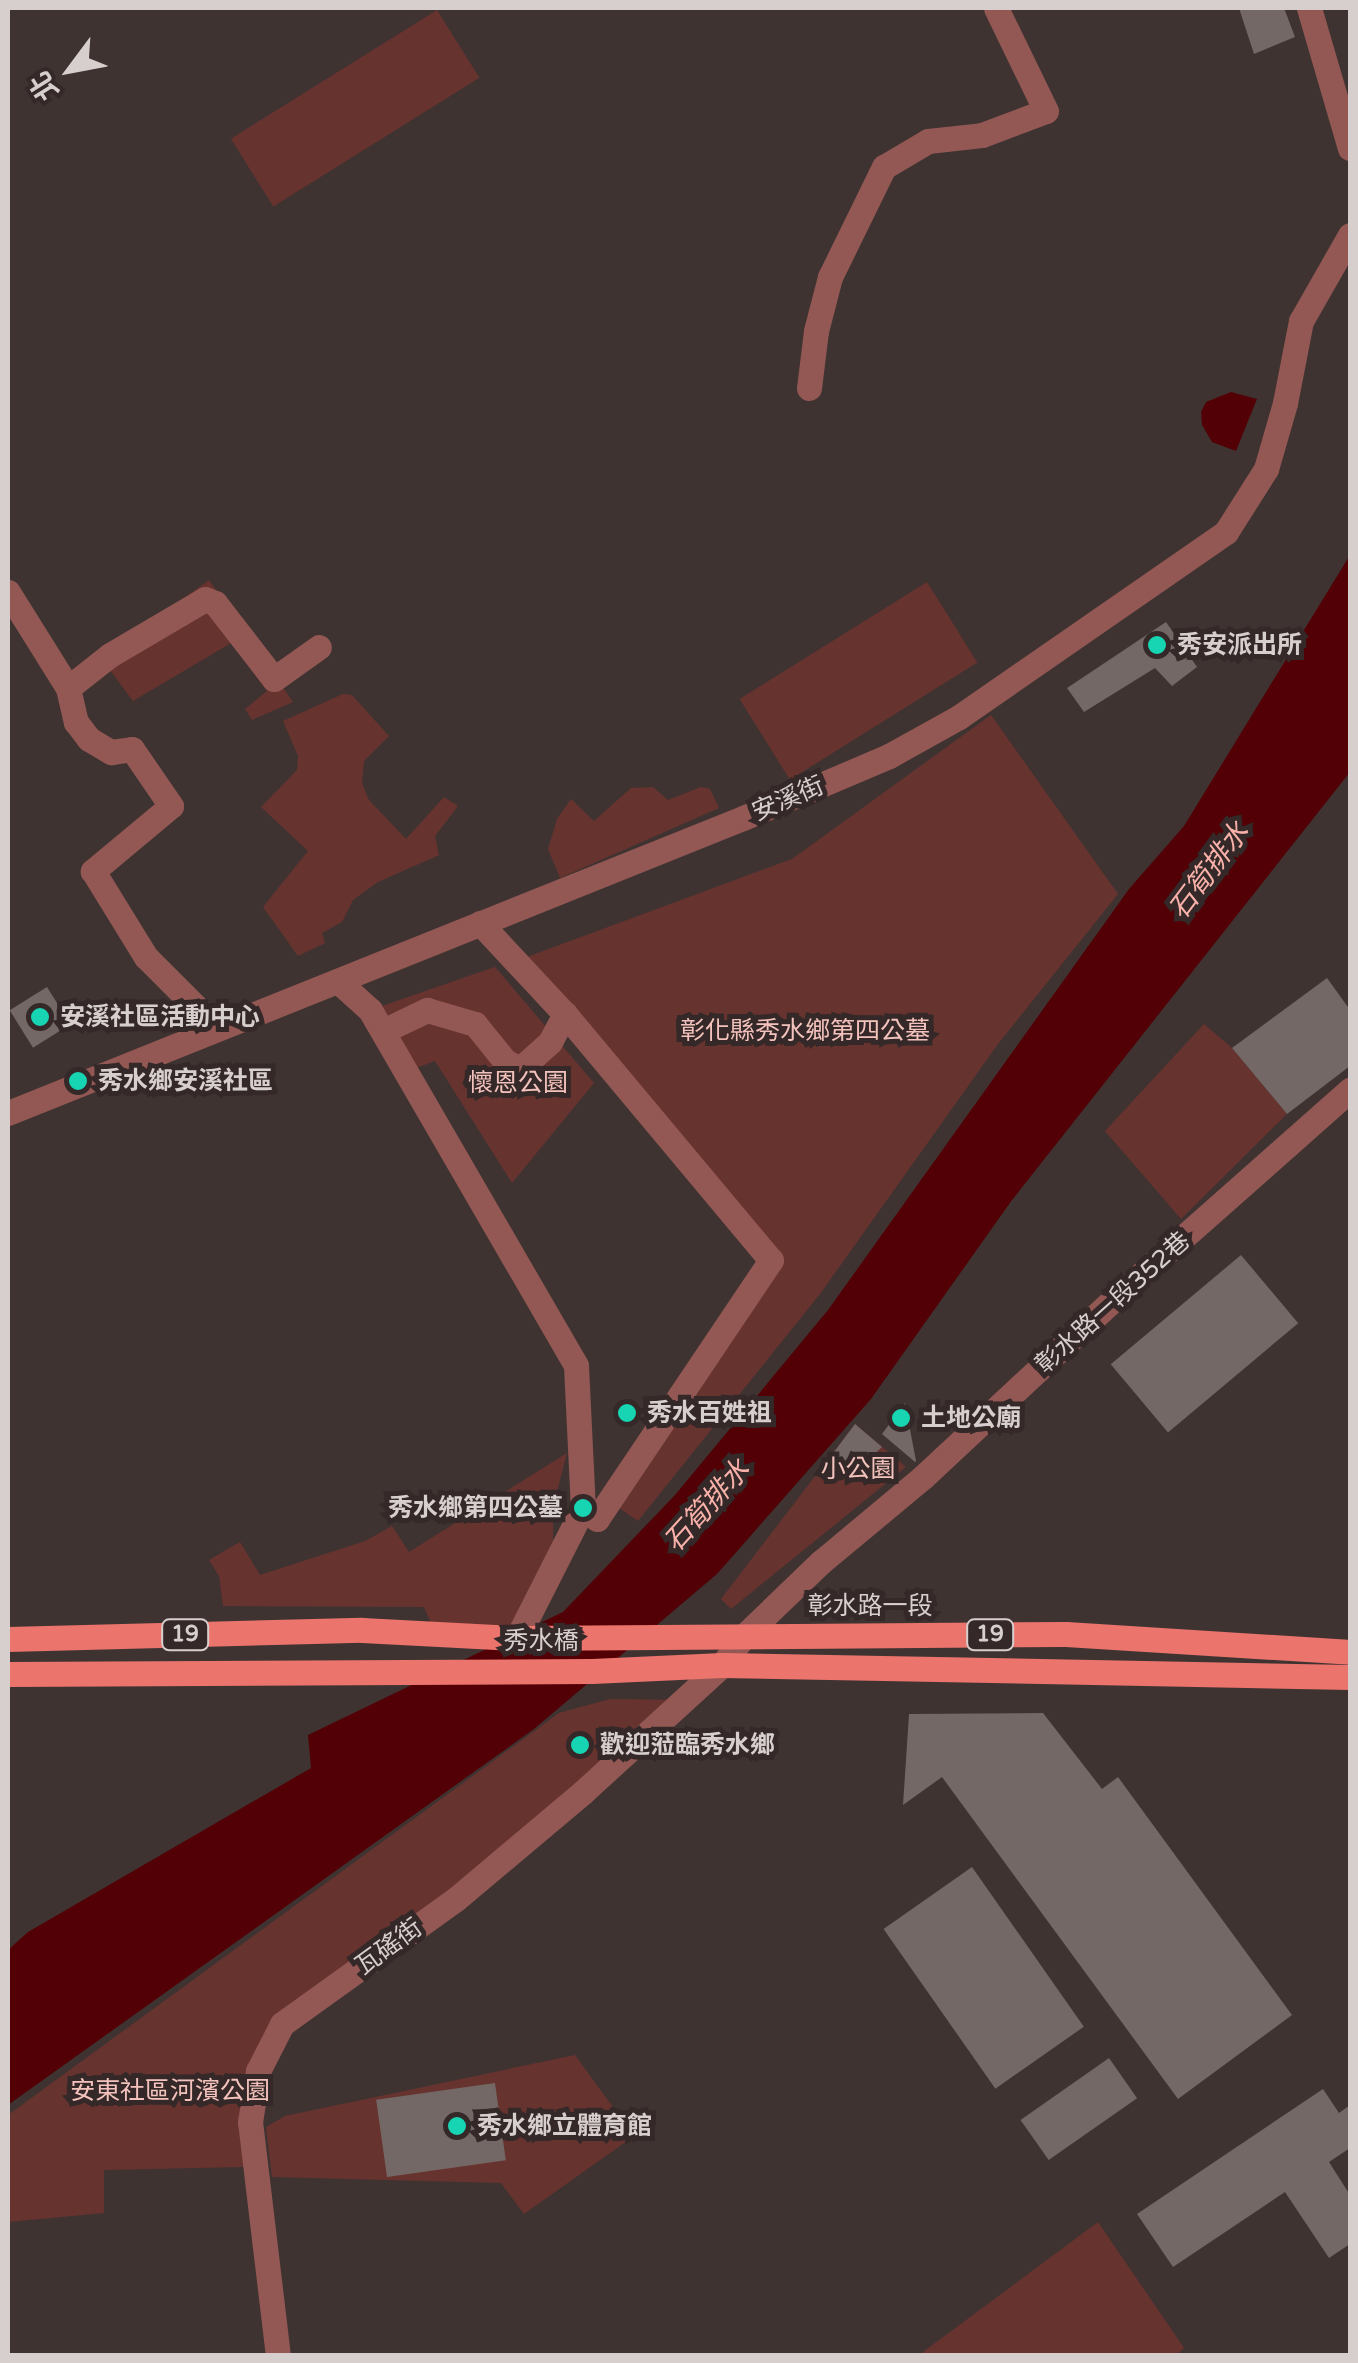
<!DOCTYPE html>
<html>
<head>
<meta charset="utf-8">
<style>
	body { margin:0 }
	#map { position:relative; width:1358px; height:2363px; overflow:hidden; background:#3f3332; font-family:"Varela Round","Noto Sans TC",sans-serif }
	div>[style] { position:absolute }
	.green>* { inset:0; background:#67332f; transform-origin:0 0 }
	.water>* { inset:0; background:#520005 }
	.building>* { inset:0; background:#746866; transform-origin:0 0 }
	.minor>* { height:25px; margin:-12.5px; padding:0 12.5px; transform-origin:12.5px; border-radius:12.5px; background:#935853 }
	.major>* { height:25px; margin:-12.5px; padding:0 12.5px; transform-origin:12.5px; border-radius:12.5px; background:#eb746d }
	.dots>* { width:28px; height:28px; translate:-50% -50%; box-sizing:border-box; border:5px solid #342928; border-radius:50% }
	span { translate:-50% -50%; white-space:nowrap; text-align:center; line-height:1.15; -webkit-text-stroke:10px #342928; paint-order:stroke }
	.shield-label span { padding:2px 8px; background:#342928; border:2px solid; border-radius:8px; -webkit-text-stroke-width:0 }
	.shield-label { font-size:22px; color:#d7cfce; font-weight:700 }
	.poi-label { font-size:25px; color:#d7cfce; font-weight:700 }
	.left { translate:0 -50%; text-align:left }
	.right { translate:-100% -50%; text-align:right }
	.street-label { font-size:25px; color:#d7cfce }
	.park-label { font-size:25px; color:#f4c2bc }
	.water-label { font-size:28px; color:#fab1aa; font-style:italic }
	.frame { position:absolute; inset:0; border:10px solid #d7cfce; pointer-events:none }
	.north { position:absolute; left:20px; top:20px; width:100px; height:100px; -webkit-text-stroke:8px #342928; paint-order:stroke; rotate:238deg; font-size:28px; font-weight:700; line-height:40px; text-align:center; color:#d7cfce }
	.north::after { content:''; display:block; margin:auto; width:35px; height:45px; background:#d7cfce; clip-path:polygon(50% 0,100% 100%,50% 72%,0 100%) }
</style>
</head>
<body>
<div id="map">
	<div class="green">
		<i style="left:437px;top:10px;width:80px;height:243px;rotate:58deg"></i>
		<i style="clip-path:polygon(209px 580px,293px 702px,252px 720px,245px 709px,267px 691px,231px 643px,133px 701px,101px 658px)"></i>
		<i style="left:927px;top:582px;width:95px;height:221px;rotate:58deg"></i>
		<i style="clip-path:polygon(343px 694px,352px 695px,389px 736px,364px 761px,362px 783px,369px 800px,406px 839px,444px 797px,458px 806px,435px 836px,439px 855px,378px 882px,353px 900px,342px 922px,322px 933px,325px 943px,298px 956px,263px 907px,308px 851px,261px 807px,297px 770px,298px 756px,283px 721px)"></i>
		<i style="clip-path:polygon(991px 715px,1118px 894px,998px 1044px,820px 1294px,638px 1521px,619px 1508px,781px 1260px,527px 957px,792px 859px)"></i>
		<i style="clip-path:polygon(653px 787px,668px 800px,701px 787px,710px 789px,719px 808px,560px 878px,548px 849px,557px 819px,571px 799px,594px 821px,631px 788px)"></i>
		<i style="clip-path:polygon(495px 967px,594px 1083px,512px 1183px,435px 1061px,411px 1070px,376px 1008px)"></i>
		<i style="clip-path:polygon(1204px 1024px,1232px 1048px,1287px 1114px,1181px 1219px,1105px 1131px)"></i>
		<i style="clip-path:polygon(855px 1424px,906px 1467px,731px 1609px,721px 1599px)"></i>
		<i style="clip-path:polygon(567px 1453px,553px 1507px,553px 1542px,511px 1631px,434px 1630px,424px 1607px,223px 1606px,219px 1576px,209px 1560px,240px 1542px,260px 1575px,365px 1541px,392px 1526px,409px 1552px)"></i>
		<i style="clip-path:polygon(610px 1699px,695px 1700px,434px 1902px,282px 2011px,243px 2167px,104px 2170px,104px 2213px,8px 2222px,8px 2115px,559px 1713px)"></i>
		<i style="clip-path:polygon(575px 2055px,634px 2136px,524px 2214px,501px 2183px,272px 2177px,266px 2127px,285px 2116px)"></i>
		<i style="clip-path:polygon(1098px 2222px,1184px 2348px,1175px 2356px,919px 2355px)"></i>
	</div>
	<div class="water">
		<i style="clip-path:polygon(1231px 392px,1257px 399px,1236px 451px,1212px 442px,1202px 425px,1201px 412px,1206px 402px)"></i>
		<i style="clip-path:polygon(1350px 555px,1350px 772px,1012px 1200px,871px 1399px,717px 1574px,534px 1729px,8px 2105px,8px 1950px,28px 1932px,311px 1768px,308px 1735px,563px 1612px,675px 1495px,828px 1310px,1129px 889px,1184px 826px)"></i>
	</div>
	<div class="building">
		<i style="clip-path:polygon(1239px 8px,1284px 8px,1295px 37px,1254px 54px)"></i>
		<i style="clip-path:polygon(1166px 622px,1197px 667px,1172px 686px,1155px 668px,1084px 712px,1067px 688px)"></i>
		<i style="clip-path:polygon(1327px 978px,1350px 1010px,1350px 1066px,1287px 1114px,1232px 1048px)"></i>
		<i style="left:47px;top:987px;width:44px;height:44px;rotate:58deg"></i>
		<i style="left:1241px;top:1255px;width:89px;height:170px;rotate:50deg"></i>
		<i style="clip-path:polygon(905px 1403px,916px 1461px,915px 1462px,882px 1434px)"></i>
		<i style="clip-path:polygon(855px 1424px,882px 1447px,847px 1479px,825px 1464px)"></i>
		<i style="clip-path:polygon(1043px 1713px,1102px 1789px,1118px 1777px,1292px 2015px,1178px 2099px,942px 1777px,903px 1805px,909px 1714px)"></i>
		<i style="left:972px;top:1867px;width:195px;height:108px;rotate:55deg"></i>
		<i style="left:1109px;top:2058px;width:49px;height:108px;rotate:55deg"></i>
		<i style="left:495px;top:2083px;width:78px;height:120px;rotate:82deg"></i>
		<i style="clip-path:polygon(1323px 2089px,1339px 2113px,1350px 2105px,1350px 2148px,1329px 2162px,1350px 2195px,1350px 2244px,1329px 2258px,1285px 2192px,1173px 2267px,1137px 2214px)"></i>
	</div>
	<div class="minor">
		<i style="left:1309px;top:8px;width:146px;rotate:73.7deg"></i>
		<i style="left:809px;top:388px;width:57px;rotate:-83deg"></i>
		<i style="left:816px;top:331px;width:56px;rotate:-75.5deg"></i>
		<i style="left:830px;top:277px;width:123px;rotate:-63.9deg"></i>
		<i style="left:884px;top:167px;width:51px;rotate:-30.6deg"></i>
		<i style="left:928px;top:141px;width:54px;rotate:-6.3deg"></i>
		<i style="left:982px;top:135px;width:68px;rotate:-20.6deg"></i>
		<i style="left:1046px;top:111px;width:114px;rotate:-115.9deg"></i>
		<i style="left:8px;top:592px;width:113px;rotate:58deg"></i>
		<i style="left:68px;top:688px;width:35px;rotate:77deg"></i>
		<i style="left:76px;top:722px;width:21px;rotate:53deg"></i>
		<i style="left:89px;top:739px;width:26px;rotate:31deg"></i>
		<i style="left:111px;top:752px;width:21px;rotate:-8deg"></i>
		<i style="left:132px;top:749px;width:69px;rotate:55.6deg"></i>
		<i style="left:171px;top:806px;width:102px;rotate:140.2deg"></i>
		<i style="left:93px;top:871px;width:101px;rotate:58.4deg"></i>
		<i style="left:146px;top:957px;width:98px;rotate:45deg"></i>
		<i style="left:68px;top:688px;width:53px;rotate:-38.2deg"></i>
		<i style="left:110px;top:655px;width:110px;rotate:-30.5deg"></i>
		<i style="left:205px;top:599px;width:11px;rotate:22deg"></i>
		<i style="left:215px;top:603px;width:96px;rotate:52.2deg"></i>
		<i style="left:274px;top:679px;width:55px;rotate:-35.4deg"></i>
		<i style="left:480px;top:923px;width:125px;rotate:47deg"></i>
		<i style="left:565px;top:1014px;width:321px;rotate:50.1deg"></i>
		<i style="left:771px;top:1260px;width:312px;rotate:123.9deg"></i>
		<i style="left:597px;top:1519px;width:18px;rotate:-142deg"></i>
		<i style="left:339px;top:982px;width:42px;rotate:42.1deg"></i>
		<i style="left:370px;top:1010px;width:411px;rotate:59.9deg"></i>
		<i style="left:576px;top:1366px;width:142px;rotate:87.2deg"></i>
		<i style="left:583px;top:1508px;width:146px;rotate:116.9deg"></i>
		<i style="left:383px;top:1031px;width:49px;rotate:-25.5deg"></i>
		<i style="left:427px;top:1010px;width:50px;rotate:16.3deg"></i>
		<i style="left:475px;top:1024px;width:48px;rotate:51deg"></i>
		<i style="left:505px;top:1061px;width:17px;rotate:28deg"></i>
		<i style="left:520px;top:1069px;width:40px;rotate:-42deg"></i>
		<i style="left:550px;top:1042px;width:32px;rotate:-62deg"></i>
		<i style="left:8px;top:1113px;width:792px;rotate:-21.87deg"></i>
		<i style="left:743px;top:818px;width:159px;rotate:-23deg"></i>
		<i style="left:889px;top:756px;width:80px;rotate:-29.1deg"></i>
		<i style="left:959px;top:717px;width:325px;rotate:-34.7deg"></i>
		<i style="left:1226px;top:532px;width:75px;rotate:-57.6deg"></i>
		<i style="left:1266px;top:469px;width:69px;rotate:-73.9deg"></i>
		<i style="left:1285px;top:403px;width:84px;rotate:-79deg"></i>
		<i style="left:1301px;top:321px;width:99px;rotate:-60.3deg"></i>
		<i style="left:278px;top:2356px;width:236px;rotate:-96.8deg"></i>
		<i style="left:250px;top:2122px;width:52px;rotate:-81.1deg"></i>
		<i style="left:258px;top:2071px;width:53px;rotate:-62.9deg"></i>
		<i style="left:282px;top:2024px;width:214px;rotate:-35.7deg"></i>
		<i style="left:456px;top:1899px;width:166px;rotate:-40.1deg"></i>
		<i style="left:583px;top:1792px;width:188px;rotate:-42.4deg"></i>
		<i style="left:722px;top:1665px;width:35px;rotate:-53deg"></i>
		<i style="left:743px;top:1637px;width:108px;rotate:-43.9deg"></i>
		<i style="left:821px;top:1562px;width:133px;rotate:-39.8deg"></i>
		<i style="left:923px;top:1477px;width:267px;rotate:-43deg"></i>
		<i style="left:1118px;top:1295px;width:310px;rotate:-41.5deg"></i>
	</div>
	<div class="major">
		<i style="left:8px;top:1639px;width:354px;rotate:-1.5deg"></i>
		<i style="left:362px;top:1630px;width:155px;rotate:3deg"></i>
		<i style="left:517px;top:1638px;width:549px;rotate:-0.42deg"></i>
		<i style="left:1066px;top:1634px;width:285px;rotate:3.6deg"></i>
		<i style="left:8px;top:1674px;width:584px;rotate:-0.29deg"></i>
		<i style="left:592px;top:1671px;width:130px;rotate:-2.6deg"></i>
		<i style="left:722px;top:1665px;width:628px;rotate:1.09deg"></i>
	</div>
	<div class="dots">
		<i style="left:1157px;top:645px;background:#17d5b2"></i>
		<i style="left:40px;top:1017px;background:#17d5b2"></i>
		<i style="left:78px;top:1081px;background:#17d5b2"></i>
		<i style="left:627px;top:1413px;background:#17d5b2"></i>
		<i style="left:901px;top:1418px;background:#17d5b2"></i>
		<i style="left:583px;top:1508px;background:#17d5b2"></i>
		<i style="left:580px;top:1745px;background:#17d5b2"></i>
		<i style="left:457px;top:2126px;background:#17d5b2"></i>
	</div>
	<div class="shield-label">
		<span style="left:185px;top:1635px">19</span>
		<span style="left:990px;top:1635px">19</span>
	</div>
	<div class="poi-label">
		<span class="left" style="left:1177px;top:645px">秀安派出所</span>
		<span class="left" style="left:60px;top:1017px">安溪社區活動中心</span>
		<span class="left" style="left:98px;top:1081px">秀水鄉安溪社區</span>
		<span class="left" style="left:647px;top:1413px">秀水百姓祖</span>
		<span class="left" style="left:921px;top:1418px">土地公廟</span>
		<span class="right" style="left:563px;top:1508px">秀水鄉第四公墓</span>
		<span class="left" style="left:600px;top:1745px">歡迎蒞臨秀水鄉</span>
		<span class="left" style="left:477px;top:2126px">秀水鄉立體育館</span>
	</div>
	<div class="street-label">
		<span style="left:788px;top:799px;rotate:-23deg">安溪街</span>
		<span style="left:1113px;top:1303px;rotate:-42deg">彰水路一段352巷</span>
		<span style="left:870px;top:1606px">彰水路一段</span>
		<span style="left:541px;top:1641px">秀水橋</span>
		<span style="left:389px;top:1947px;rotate:-36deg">瓦磘街</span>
	</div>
	<div class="park-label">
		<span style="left:805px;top:1031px">彰化縣秀水鄉第四公墓</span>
		<span style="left:518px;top:1083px">懷恩公園</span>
		<span style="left:858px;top:1469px">小公園</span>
		<span style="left:170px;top:2091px">安東社區河濱公園</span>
	</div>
	<div class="water-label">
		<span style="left:1209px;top:871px;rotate:-53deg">石筍排水</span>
		<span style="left:707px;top:1506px;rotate:-48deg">石筍排水</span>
	</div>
	<div class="frame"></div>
	<div class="north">北</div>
</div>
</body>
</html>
